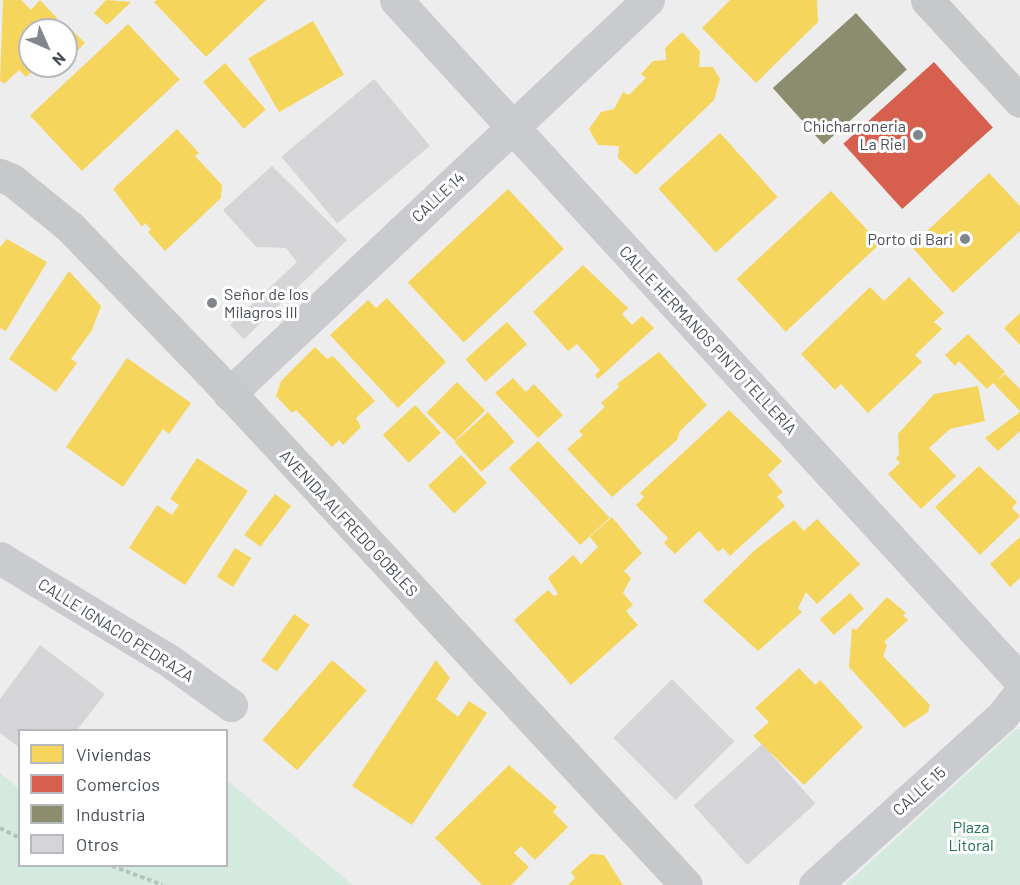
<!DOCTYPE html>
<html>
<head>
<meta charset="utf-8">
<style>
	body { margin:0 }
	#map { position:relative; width:1020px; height:885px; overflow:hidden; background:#ededed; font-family:Barlow,sans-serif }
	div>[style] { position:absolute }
	.green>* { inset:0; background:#d4eadf }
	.homes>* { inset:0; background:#f6d55c; transform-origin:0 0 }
	.shops>* { inset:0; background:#d6604d; transform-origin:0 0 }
	.industry>* { inset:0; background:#8c8c6e; transform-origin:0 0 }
	.building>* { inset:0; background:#d5d5d7; transform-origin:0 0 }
	.path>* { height:4px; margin-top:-2px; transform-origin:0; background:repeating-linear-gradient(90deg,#b7c1bf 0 4.5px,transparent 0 7.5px) }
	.minor>* { height:33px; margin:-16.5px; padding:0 16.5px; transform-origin:16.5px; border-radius:16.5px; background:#c9cbce }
	.major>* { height:33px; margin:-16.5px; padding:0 16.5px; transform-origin:16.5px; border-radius:16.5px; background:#c6c8ca }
	.dots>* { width:16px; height:16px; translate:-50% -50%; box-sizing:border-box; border:3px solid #fff; border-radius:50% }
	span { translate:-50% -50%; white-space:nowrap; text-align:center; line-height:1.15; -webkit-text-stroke:6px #fff; paint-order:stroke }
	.poi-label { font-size:16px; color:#474d57 }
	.right { translate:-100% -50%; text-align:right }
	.left { translate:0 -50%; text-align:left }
	.street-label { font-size:16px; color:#474d57 }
	.park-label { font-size:16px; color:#226e53 }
	.legend { position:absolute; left:18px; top:729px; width:210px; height:138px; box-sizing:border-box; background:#fff; border:2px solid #b5b8bc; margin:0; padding:8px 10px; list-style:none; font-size:18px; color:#474d57 }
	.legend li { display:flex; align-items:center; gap:12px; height:30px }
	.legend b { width:30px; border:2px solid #b5b8bc }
	.north { position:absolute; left:18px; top:18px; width:60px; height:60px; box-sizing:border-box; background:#fff; border:2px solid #b5b8bc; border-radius:50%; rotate:135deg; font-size:16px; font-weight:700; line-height:24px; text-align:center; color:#474d57 }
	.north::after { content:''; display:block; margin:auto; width:21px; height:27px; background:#81858c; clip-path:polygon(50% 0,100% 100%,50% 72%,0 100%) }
</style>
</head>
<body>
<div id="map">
	<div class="green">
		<i style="clip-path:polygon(1020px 729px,1020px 885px,845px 885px,1015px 730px)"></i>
		<i style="clip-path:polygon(0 773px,19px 789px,20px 866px,226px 866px,227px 780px,353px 885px,0 885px)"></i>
	</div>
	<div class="homes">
		<i style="clip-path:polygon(3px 0,21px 0,31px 10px,40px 0,57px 18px,45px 30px,30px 30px,30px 66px,38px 66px,26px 77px,19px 70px,4px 84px,0 80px)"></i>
		<i style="clip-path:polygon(106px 0,131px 2px,107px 25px,94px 13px)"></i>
		<i style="clip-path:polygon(157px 0,266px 0,206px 57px,154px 2px)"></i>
		<i style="clip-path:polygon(730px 0,817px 0,818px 22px,756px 83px,702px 28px)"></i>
		<i style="left:313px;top:21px;width:62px;height:75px;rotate:60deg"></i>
		<i style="left:128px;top:24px;width:76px;height:134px;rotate:47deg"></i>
		<i style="clip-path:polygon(69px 27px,85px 43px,69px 59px,66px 30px)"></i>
		<i style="clip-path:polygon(682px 32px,700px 51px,699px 67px,713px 67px,720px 79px,714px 100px,636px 175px,618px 158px,619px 146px,598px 145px,589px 129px,601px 112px,614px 109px,623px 92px,629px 95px,646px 78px,641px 74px,653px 61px,666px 60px,665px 48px)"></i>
		<i style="left:225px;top:63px;width:62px;height:29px;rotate:49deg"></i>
		<i style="clip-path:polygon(177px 129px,199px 153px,195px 156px,222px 185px,221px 198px,165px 251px,148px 232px,151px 229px,145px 223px,142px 227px,113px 189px)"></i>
		<i style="left:720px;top:133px;width:86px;height:83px;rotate:48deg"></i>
		<i style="clip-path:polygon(989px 173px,1020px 206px,1020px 231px,953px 293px,911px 246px)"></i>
		<i style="left:508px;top:189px;width:82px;height:137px;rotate:47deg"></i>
		<i style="left:831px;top:191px;width:72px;height:129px;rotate:47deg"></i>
		<i style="clip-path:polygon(7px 239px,47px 262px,6px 331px,0 328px,0 247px)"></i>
		<i style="clip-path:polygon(583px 265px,628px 308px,622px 314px,632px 325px,642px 316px,654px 328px,598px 379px,595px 375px,600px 370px,577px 344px,568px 351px,533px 312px)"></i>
		<i style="clip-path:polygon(69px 271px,101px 306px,92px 330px,71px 359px,77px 363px,56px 392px,9px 359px)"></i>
		<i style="clip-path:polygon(909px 277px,944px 313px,934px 322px,942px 329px,915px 355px,922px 362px,868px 413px,841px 384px,835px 390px,801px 354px,870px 287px,884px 301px)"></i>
		<i style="clip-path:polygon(387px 298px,446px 362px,398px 408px,330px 335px,368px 300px,376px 308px)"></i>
		<i style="clip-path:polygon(1020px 313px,1020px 345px,1004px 328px)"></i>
		<i style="left:507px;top:322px;width:30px;height:56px;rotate:48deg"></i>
		<i style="clip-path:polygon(968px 334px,1005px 372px,996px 381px,1005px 374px,1020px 389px,1020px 411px,993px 383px,987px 389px,959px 361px,955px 366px,945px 355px)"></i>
		<i style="clip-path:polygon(315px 347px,327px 359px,333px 356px,375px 401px,356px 418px,361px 427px,343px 445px,339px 440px,332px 447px,296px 410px,292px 413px,276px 396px,281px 381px)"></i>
		<i style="clip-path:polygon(659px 352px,707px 405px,680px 431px,677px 440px,612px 497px,567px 449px,583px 435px,579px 431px,605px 407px,601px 403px,619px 387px,617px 384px)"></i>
		<i style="clip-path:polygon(127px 358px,191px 403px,169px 434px,163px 429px,123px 487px,66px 447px)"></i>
		<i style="clip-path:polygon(513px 378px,526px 392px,534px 384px,563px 415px,538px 438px,495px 393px)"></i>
		<i style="left:457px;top:382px;width:40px;height:43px;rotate:45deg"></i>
		<i style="clip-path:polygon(978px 386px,985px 421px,950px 429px,929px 448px,956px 476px,921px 509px,888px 474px,900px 463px,896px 458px,899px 455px,898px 434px,934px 394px)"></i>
		<i style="left:415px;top:405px;width:38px;height:44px;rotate:47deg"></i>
		<i style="clip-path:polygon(729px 410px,782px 461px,768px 475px,783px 492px,777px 497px,785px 506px,730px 556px,723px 548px,718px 552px,699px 531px,675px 554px,664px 543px,668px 538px,636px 505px,644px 497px,640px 493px)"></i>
		<i style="left:488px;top:412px;width:40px;height:45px;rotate:48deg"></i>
		<i style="clip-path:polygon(1020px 412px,1020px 431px,998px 451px,985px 438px)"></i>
		<i style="left:538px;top:441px;width:105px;height:40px;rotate:47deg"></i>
		<i style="left:461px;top:455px;width:38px;height:45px;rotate:47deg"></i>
		<i style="clip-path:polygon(197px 458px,248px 491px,185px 585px,129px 548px,157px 505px,172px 515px,179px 505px,170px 499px)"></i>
		<i style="clip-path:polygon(979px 466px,1017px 502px,1012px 508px,1020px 516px,980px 555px,935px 507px)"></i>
		<i style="left:275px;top:494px;width:20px;height:51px;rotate:37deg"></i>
		<i style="clip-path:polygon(612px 517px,642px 553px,624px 571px,631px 578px,623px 593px,633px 605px,626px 611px,638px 625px,571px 685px,514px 620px,548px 590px,554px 596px,558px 594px,548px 578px,573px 555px,581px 564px,598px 547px,590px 537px)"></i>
		<i style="clip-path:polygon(817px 519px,860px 564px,817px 604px,806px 592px,798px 608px,802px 612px,758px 651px,703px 601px,755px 550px,794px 520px,804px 531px)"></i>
		<i style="clip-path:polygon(1020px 537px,1020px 578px,1010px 587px,990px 564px)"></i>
		<i style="left:235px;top:548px;width:19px;height:34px;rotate:32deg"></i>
		<i style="left:850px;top:593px;width:21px;height:40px;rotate:49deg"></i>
		<i style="clip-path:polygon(887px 597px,906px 613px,903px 615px,908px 620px,884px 642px,887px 645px,883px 656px,930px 705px,928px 712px,904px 728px,849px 667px,852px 628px,856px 630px)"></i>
		<i style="left:294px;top:614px;width:19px;height:57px;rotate:35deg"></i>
		<i style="left:332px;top:660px;width:46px;height:106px;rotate:41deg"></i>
		<i style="clip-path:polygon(436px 660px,450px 678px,436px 699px,458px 717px,469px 701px,487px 713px,412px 825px,352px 786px)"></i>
		<i style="clip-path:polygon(799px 668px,815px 685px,820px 680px,863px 727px,804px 785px,753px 736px,769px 722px,755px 708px)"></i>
		<i style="clip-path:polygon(509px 765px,557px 807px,553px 812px,568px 827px,535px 860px,521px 846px,514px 853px,529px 867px,511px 885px,482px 885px,435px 838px)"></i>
		<i style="clip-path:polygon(591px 854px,604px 855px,623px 885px,568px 885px,575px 878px,571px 872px)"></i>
	</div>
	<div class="shops">
		<i style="left:934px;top:62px;width:88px;height:122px;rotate:48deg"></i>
	</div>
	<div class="industry">
		<i style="left:856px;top:13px;width:76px;height:112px;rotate:48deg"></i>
	</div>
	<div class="building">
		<i style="left:374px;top:79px;width:87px;height:121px;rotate:50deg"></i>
		<i style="clip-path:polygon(272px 166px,347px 240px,244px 339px,230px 325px,297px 262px,286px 248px,256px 247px,223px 210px)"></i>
		<i style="clip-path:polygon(40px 645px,105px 694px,77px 730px,20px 730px,20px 748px,0 733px,0 699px)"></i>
		<i style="left:672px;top:679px;width:88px;height:83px;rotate:45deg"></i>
		<i style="left:762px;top:744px;width:80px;height:92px;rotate:48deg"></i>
	</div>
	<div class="path">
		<i style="left:0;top:828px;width:22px;rotate:27deg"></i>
		<i style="left:112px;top:866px;width:54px;rotate:20.4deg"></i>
	</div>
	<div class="minor">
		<i style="left:396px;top:0;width:923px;rotate:47.46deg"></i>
		<i style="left:229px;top:394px;width:575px;rotate:-43.24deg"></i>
		<i style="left:0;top:558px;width:195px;rotate:31.2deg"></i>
		<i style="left:167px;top:659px;width:79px;rotate:35.7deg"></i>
		<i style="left:815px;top:885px;width:252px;rotate:-42.1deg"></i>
		<i style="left:1002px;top:716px;width:29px;rotate:-52deg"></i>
	</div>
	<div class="major">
		<i style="left:927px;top:0;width:137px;rotate:47.4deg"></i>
		<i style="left:0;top:175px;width:13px;rotate:23deg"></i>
		<i style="left:12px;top:180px;width:75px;rotate:39deg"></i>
		<i style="left:70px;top:227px;width:203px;rotate:46deg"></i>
		<i style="left:211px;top:373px;width:698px;rotate:47.15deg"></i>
	</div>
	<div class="dots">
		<i style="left:918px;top:135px;background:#81858c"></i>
		<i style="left:965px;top:239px;background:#81858c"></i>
		<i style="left:212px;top:303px;background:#81858c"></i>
	</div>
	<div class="poi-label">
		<span class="right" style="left:906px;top:135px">Chicharroneria<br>La Riel</span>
		<span class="right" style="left:953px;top:239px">Porto di Bari</span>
		<span class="left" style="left:224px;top:303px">Señor de los<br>Milagros III</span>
	</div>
	<div class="street-label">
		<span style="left:438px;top:197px;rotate:-43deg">CALLE 14</span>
		<span style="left:708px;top:340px;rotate:47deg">CALLE HERMANOS PINTO TELLERÍA</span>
		<span style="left:349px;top:523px;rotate:47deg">AVENIDA ALFREDO GOBLES</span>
		<span style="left:116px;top:630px;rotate:32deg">CALLE IGNACIO PEDRAZA</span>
		<span style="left:919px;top:791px;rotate:-42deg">CALLE 15</span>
	</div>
	<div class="park-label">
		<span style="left:971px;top:836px">Plaza<br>Litoral</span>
	</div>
	<ul class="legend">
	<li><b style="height:16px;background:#f6d55c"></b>Viviendas</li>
	<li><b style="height:16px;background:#d6604d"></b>Comercios</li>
	<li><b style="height:16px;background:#8c8c6e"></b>Industria</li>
	<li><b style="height:16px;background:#d5d5d7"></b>Otros</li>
	</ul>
	<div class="north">N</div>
</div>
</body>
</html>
